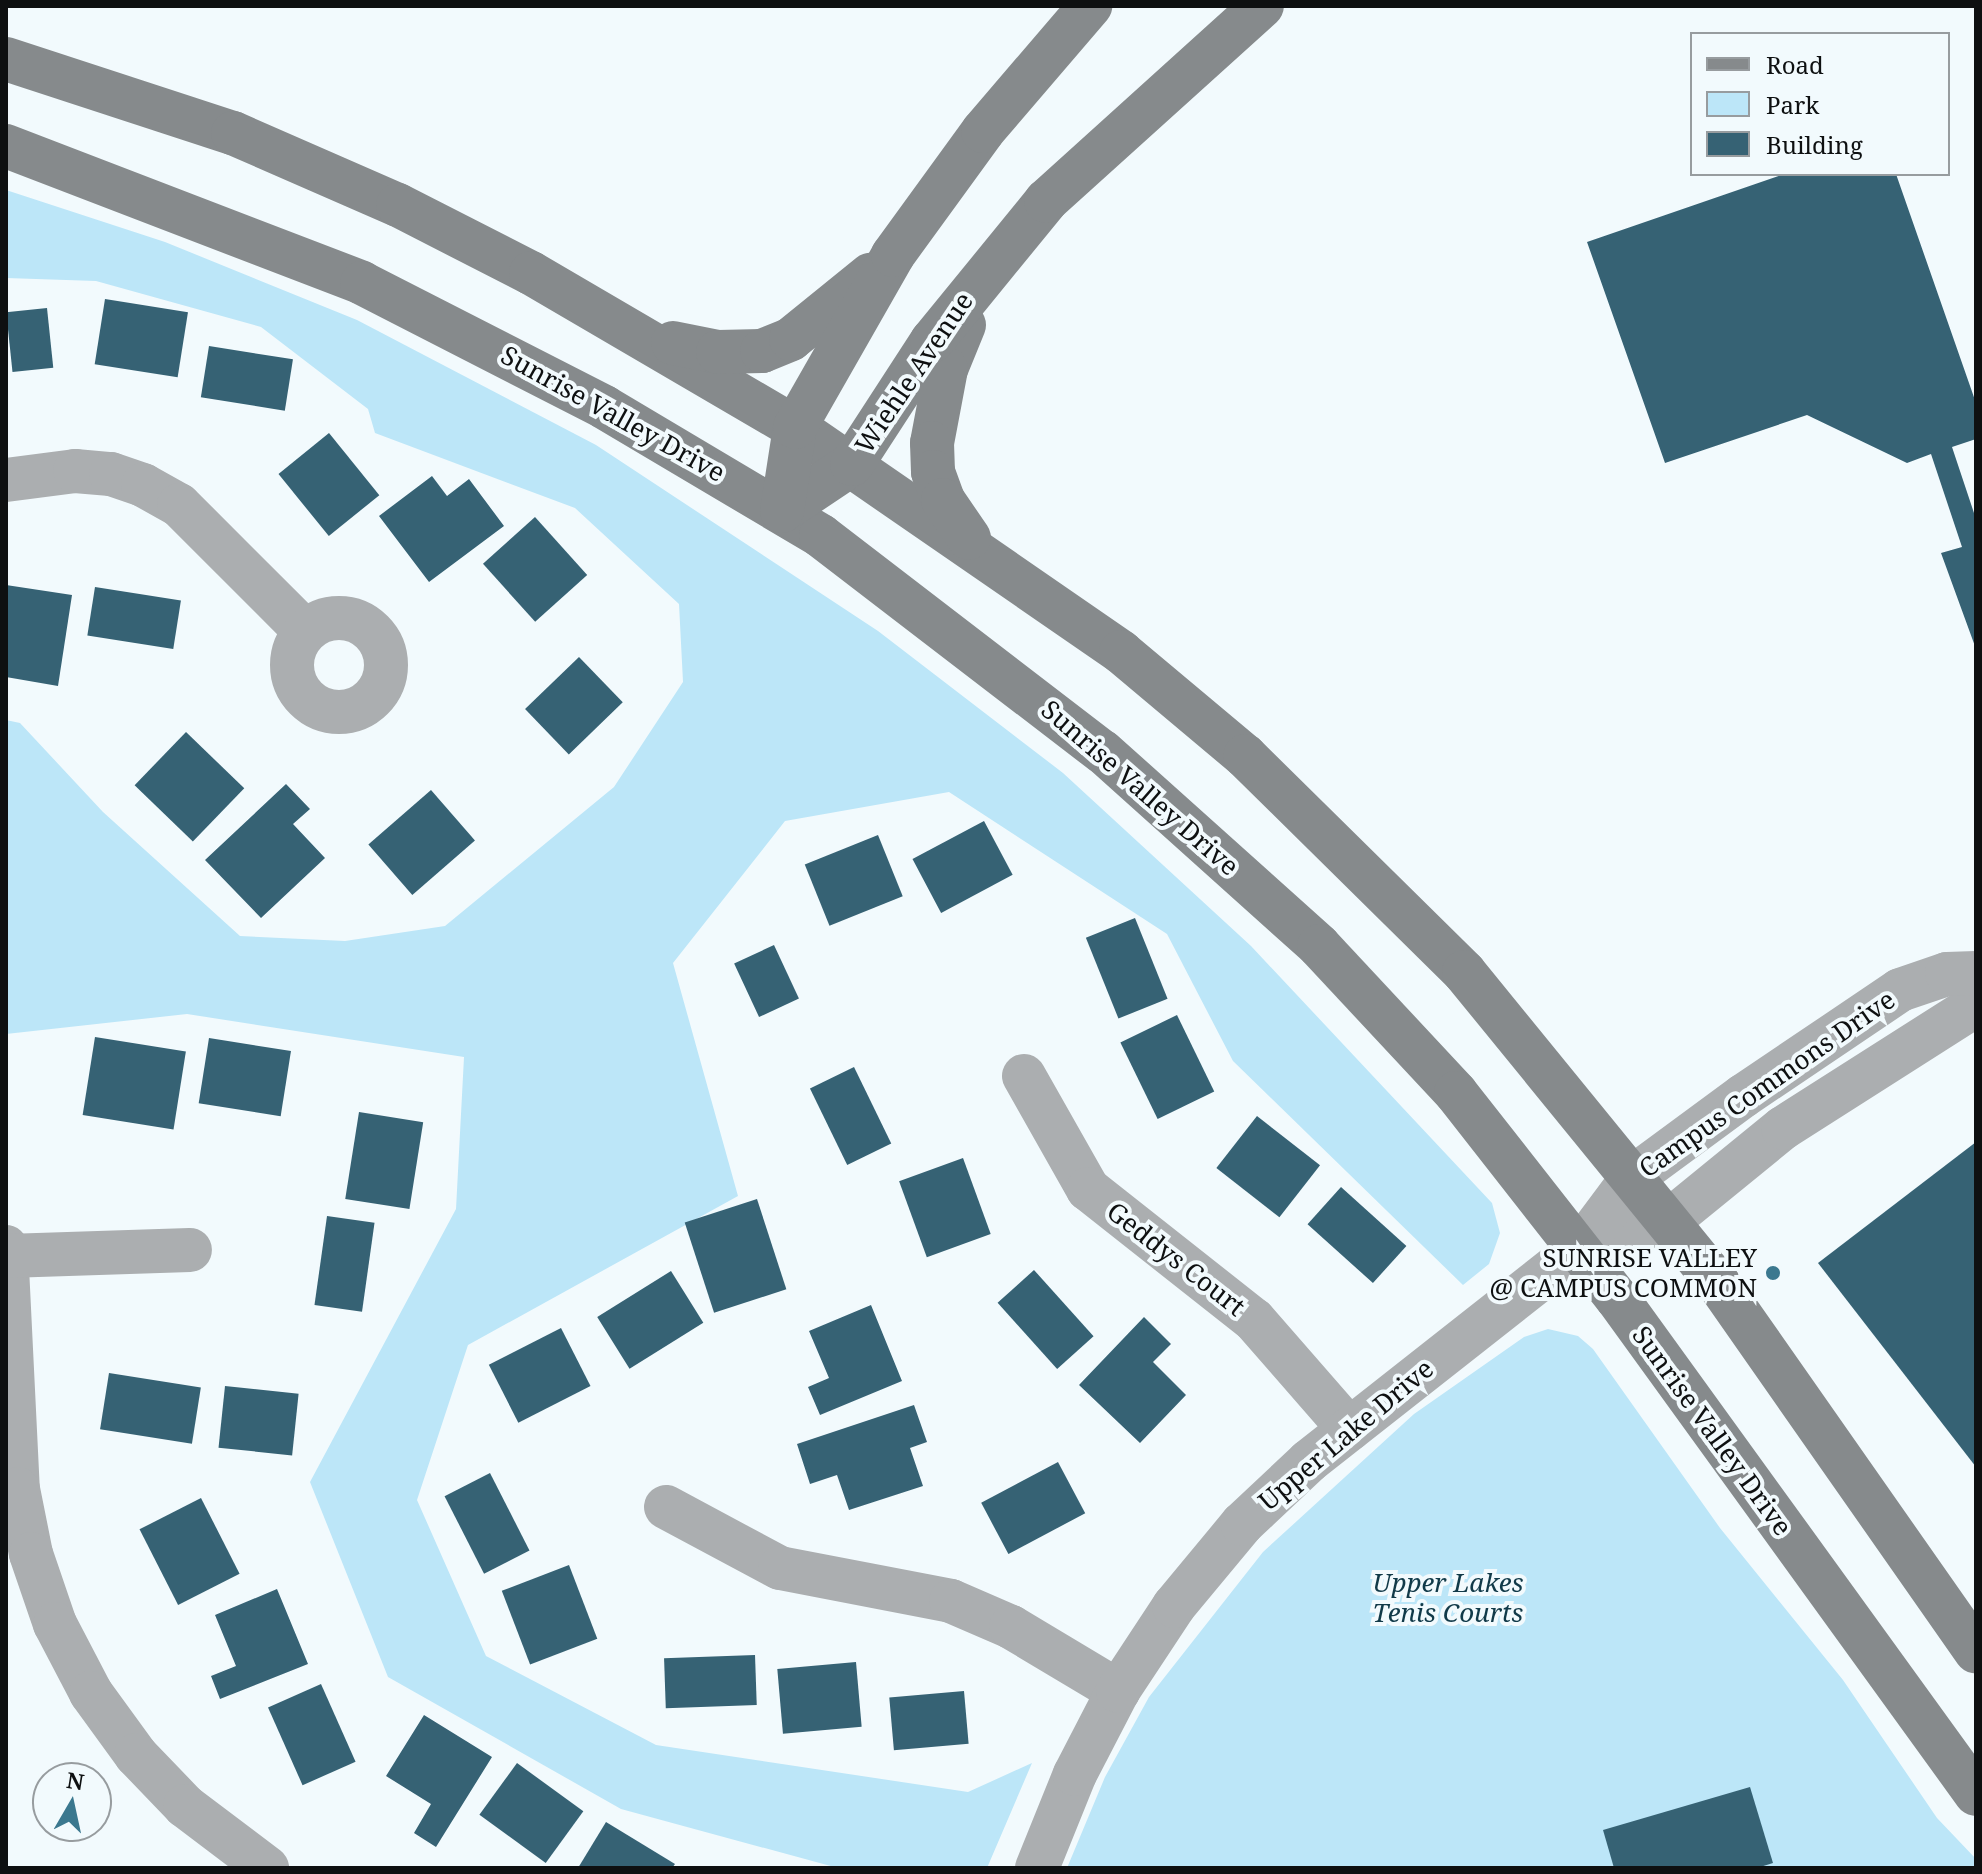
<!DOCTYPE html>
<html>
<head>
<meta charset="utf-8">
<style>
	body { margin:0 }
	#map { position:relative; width:1982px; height:1874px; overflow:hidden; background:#f2fafd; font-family:"Noto Serif",serif }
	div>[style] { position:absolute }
	.green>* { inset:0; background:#bce6f8 }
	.building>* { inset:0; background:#366274; transform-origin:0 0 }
	.street>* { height:44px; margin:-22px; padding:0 22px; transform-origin:22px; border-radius:22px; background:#abaeb0 }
	.street>.ring { margin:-22px; padding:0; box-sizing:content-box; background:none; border:44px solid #abaeb0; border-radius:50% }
	.secondary>* { height:44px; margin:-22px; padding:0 22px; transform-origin:22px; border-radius:22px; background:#868a8c }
	.dots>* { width:22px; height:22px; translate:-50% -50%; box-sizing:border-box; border:4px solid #f2fafd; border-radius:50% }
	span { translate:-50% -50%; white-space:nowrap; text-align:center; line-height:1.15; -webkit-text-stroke:8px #f2fafd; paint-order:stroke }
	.street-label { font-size:26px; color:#0e1011 }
	.poi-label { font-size:26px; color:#0e1011 }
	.right { translate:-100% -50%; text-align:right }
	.park-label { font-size:26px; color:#113a49; font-style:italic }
	.frame { position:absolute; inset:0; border:8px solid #0e1011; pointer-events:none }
	.legend { position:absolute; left:1690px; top:32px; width:260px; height:144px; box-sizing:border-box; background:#f2fafd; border:2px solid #979c9f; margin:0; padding:10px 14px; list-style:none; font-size:24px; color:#0e1011 }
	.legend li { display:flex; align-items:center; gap:16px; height:40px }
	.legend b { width:40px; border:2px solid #979c9f }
	.north { position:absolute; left:32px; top:1762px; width:80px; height:80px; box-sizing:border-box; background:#f2fafd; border:2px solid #979c9f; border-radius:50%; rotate:9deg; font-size:22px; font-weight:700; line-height:32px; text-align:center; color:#0e1011 }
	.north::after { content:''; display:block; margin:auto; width:28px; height:36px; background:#3b788f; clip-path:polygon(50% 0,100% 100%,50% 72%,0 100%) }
</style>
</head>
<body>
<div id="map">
	<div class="green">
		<i style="clip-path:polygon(6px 190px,165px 242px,357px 320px,596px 445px,878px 631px,1063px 773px,1251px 946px,1492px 1203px,1500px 1233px,1489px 1264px,1463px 1285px,1233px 1061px,1167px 934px,949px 792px,785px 821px,673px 963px,738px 1196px,468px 1345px,417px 1500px,486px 1656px,656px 1745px,968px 1792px,1032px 1763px,987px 1868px,838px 1868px,621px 1809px,388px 1677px,310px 1482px,456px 1209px,464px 1057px,187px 1014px,6px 1034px,6px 720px,20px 723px,103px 812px,240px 936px,345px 941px,445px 926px,614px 787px,683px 682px,679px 604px,575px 508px,375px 433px,368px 409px,261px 327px,96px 281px,6px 278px)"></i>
		<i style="clip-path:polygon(1548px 1329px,1578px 1336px,1593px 1349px,1720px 1528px,1843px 1680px,1937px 1818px,1976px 1859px,1976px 1868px,1067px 1868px,1105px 1777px,1149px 1697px,1263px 1552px,1414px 1414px,1524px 1337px)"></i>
	</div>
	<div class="building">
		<i style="clip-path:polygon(1784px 174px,1896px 174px,1976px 403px,1976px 439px,1952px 447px,1976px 519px,1976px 649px,1941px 553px,1962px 547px,1931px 454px,1907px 463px,1807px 415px,1665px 463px,1587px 242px)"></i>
		<i style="left:105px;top:299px;width:84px;height:66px;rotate:9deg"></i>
		<i style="left:47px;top:308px;width:60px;height:41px;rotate:84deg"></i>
		<i style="left:209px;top:346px;width:85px;height:52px;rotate:9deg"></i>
		<i style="left:329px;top:433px;width:80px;height:65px;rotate:51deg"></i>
		<i style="clip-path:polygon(432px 476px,447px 496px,469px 479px,504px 526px,429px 582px,379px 516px)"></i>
		<i style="left:535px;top:517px;width:78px;height:70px;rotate:48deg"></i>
		<i style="clip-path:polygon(6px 585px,72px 595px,58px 686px,6px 677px)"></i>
		<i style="left:95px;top:587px;width:87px;height:49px;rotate:9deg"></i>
		<i style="left:579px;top:657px;width:63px;height:75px;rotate:46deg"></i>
		<i style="left:186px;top:732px;width:81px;height:74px;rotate:44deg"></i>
		<i style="clip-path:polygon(286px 784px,310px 809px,293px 824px,325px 858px,261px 918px,205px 860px)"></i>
		<i style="left:431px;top:790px;width:67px;height:83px;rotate:49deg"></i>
		<i style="left:984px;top:821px;width:61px;height:81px;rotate:62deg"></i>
		<i style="left:878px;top:835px;width:66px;height:79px;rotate:68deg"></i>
		<i style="left:1135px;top:918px;width:87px;height:53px;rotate:68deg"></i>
		<i style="left:774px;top:945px;width:59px;height:44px;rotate:65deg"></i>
		<i style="left:1177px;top:1015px;width:85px;height:63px;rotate:64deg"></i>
		<i style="left:95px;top:1037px;width:92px;height:79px;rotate:9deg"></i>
		<i style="left:209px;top:1038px;width:83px;height:66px;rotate:9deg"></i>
		<i style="left:854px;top:1067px;width:85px;height:49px;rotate:64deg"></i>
		<i style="left:359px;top:1112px;width:65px;height:88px;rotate:9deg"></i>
		<i style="left:1257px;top:1116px;width:80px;height:66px;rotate:38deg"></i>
		<i style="clip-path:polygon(1976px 1142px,1976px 1467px,1818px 1263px)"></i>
		<i style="left:963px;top:1158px;width:81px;height:68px;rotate:70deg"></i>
		<i style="left:1341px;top:1187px;width:88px;height:50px;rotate:42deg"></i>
		<i style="left:757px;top:1199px;width:95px;height:76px;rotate:72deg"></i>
		<i style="left:327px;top:1216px;width:48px;height:90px;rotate:8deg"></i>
		<i style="left:1034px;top:1270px;width:89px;height:49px;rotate:48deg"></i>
		<i style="left:671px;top:1271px;width:61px;height:87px;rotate:58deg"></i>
		<i style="clip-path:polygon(871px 1305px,902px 1381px,820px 1415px,808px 1387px,829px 1378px,809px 1331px)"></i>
		<i style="clip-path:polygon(1144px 1317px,1171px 1344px,1153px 1362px,1186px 1395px,1140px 1443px,1079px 1385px)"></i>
		<i style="left:561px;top:1328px;width:65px;height:81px;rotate:63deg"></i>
		<i style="left:109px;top:1373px;width:93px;height:57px;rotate:9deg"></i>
		<i style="left:225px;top:1386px;width:74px;height:62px;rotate:6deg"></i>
		<i style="clip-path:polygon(914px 1405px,927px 1442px,910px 1448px,923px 1486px,849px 1510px,837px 1475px,810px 1484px,797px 1444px)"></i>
		<i style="left:1058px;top:1462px;width:58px;height:87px;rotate:62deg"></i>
		<i style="left:490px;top:1473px;width:87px;height:51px;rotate:63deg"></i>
		<i style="left:201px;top:1498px;width:85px;height:69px;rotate:63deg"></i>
		<i style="left:569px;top:1565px;width:79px;height:72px;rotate:69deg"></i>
		<i style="clip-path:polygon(277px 1589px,308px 1664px,220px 1699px,211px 1676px,236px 1666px,215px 1615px)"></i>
		<i style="left:755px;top:1655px;width:50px;height:91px;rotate:88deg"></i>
		<i style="left:856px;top:1662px;width:65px;height:79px;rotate:85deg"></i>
		<i style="left:321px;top:1684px;width:85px;height:58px;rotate:66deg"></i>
		<i style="left:964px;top:1691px;width:53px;height:75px;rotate:85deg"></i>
		<i style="clip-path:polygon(424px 1715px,492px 1757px,436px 1847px,414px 1833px,431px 1804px,386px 1776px)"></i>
		<i style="left:517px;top:1763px;width:82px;height:64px;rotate:36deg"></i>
		<i style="clip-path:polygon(1750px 1787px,1773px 1863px,1757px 1868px,1614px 1868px,1603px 1830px)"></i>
		<i style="clip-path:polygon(606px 1822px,675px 1864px,672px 1868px,578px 1868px)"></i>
	</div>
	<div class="street">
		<i style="left:6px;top:480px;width:70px;rotate:-7.4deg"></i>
		<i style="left:75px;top:471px;width:36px;rotate:5deg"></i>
		<i style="left:111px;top:474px;width:34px;rotate:19deg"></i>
		<i style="left:143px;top:485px;width:41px;rotate:29.1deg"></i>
		<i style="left:179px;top:505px;width:178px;rotate:45deg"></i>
		<i class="ring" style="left:292px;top:618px;width:50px;height:50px"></i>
		<i style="left:1024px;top:1076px;width:130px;rotate:60.5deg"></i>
		<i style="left:1088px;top:1189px;width:211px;rotate:38.3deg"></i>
		<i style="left:1254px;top:1320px;width:145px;rotate:48.9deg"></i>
		<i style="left:6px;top:1247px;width:242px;rotate:87.2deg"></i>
		<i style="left:18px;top:1489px;width:66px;rotate:78.7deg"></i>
		<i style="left:31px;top:1554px;width:74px;rotate:71.1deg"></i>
		<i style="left:55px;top:1624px;width:78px;rotate:62.4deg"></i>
		<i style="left:91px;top:1693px;width:77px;rotate:54deg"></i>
		<i style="left:136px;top:1755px;width:71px;rotate:46.1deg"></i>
		<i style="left:185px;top:1806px;width:103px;rotate:37.1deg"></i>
		<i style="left:1580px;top:1248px;width:94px;rotate:-17.3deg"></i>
		<i style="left:1670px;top:1220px;width:146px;rotate:-39.2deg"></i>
		<i style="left:1783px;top:1128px;width:229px;rotate:-32.5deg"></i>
		<i style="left:7px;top:1256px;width:183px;rotate:-1.9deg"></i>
		<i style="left:666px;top:1507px;width:129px;rotate:28.2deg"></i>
		<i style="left:780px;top:1568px;width:174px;rotate:10.9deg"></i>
		<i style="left:951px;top:1601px;width:65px;rotate:23.4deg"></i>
		<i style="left:1011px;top:1627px;width:125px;rotate:30.9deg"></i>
		<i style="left:1037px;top:1868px;width:101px;rotate:-68deg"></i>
		<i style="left:1075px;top:1774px;width:93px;rotate:-62.6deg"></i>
		<i style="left:1118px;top:1691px;width:102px;rotate:-56.6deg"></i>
		<i style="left:1174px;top:1606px;width:107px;rotate:-50.3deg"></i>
		<i style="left:1242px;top:1524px;width:92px;rotate:-43.2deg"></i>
		<i style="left:1309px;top:1461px;width:345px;rotate:-38.2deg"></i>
		<i style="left:1580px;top:1248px;width:89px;rotate:-53.3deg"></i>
		<i style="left:1633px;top:1177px;width:137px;rotate:-36.4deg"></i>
		<i style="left:1743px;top:1096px;width:189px;rotate:-34deg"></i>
		<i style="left:1900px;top:990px;width:50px;rotate:-18.8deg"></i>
		<i style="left:1947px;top:974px;width:29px;rotate:-2deg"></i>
	</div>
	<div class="secondary">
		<i style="left:6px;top:59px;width:239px;rotate:18.1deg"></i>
		<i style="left:233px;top:133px;width:180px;rotate:23.6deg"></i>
		<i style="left:398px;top:205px;width:149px;rotate:27.1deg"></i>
		<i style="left:531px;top:273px;width:306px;rotate:30.3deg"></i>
		<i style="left:795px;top:427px;width:396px;rotate:34.6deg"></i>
		<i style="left:1121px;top:652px;width:162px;rotate:40deg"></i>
		<i style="left:1245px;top:756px;width:308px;rotate:44.6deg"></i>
		<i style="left:1464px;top:972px;width:405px;rotate:50.8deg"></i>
		<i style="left:1720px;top:1286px;width:446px;rotate:55deg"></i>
		<i style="left:6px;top:146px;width:381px;rotate:21deg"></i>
		<i style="left:362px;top:283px;width:272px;rotate:27.1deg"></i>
		<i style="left:604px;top:407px;width:252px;rotate:30.7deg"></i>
		<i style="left:821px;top:536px;width:355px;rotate:37.5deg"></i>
		<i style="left:1103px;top:752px;width:290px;rotate:41.9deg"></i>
		<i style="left:1319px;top:946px;width:201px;rotate:47deg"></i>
		<i style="left:1456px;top:1093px;width:261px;rotate:51.9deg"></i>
		<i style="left:1617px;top:1298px;width:612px;rotate:54.1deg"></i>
		<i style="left:964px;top:325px;width:48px;rotate:112.2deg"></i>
		<i style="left:946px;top:369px;width:75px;rotate:100.7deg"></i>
		<i style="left:932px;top:443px;width:29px;rotate:88deg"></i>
		<i style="left:933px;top:472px;width:30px;rotate:70deg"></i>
		<i style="left:943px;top:500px;width:46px;rotate:55.6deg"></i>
		<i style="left:673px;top:343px;width:46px;rotate:11.3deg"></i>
		<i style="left:718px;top:352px;width:44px;rotate:-1.3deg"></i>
		<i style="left:762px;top:351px;width:31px;rotate:-22deg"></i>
		<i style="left:791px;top:339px;width:102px;rotate:-39deg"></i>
		<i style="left:782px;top:511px;width:84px;rotate:-33.9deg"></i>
		<i style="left:852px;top:464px;width:147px;rotate:-57deg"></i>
		<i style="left:932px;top:341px;width:181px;rotate:-50.8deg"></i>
		<i style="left:1046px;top:201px;width:291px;rotate:-42.1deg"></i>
		<i style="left:782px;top:511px;width:85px;rotate:-81.2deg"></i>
		<i style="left:795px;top:427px;width:198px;rotate:-60.3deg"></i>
		<i style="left:893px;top:255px;width:153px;rotate:-54deg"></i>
		<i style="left:983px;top:131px;width:165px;rotate:-49.4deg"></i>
	</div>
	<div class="dots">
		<i style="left:1773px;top:1273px;background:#3b788f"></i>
	</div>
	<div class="street-label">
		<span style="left:914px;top:373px;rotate:-56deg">Wiehle Avenue</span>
		<span style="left:613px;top:414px;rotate:29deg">Sunrise Valley Drive</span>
		<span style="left:1140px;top:788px;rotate:41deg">Sunrise Valley Drive</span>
		<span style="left:1767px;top:1084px;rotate:-35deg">Campus Commons Drive</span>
		<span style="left:1176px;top:1259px;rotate:38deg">Geddys Court</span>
		<span style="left:1712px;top:1431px;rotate:54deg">Sunrise Valley Drive</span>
		<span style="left:1346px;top:1435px;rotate:-40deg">Upper Lake Drive</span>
	</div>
	<div class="poi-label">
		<span class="right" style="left:1757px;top:1273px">SUNRISE VALLEY<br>@ CAMPUS COMMON</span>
	</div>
	<div class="park-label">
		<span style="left:1448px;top:1598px">Upper Lakes<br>Tenis Courts</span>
	</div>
	<div class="frame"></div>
	<ul class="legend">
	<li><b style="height:10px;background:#868a8c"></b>Road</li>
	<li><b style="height:22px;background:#bce6f8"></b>Park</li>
	<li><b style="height:22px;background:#366274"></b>Building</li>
	</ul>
	<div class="north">N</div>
</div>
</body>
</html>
